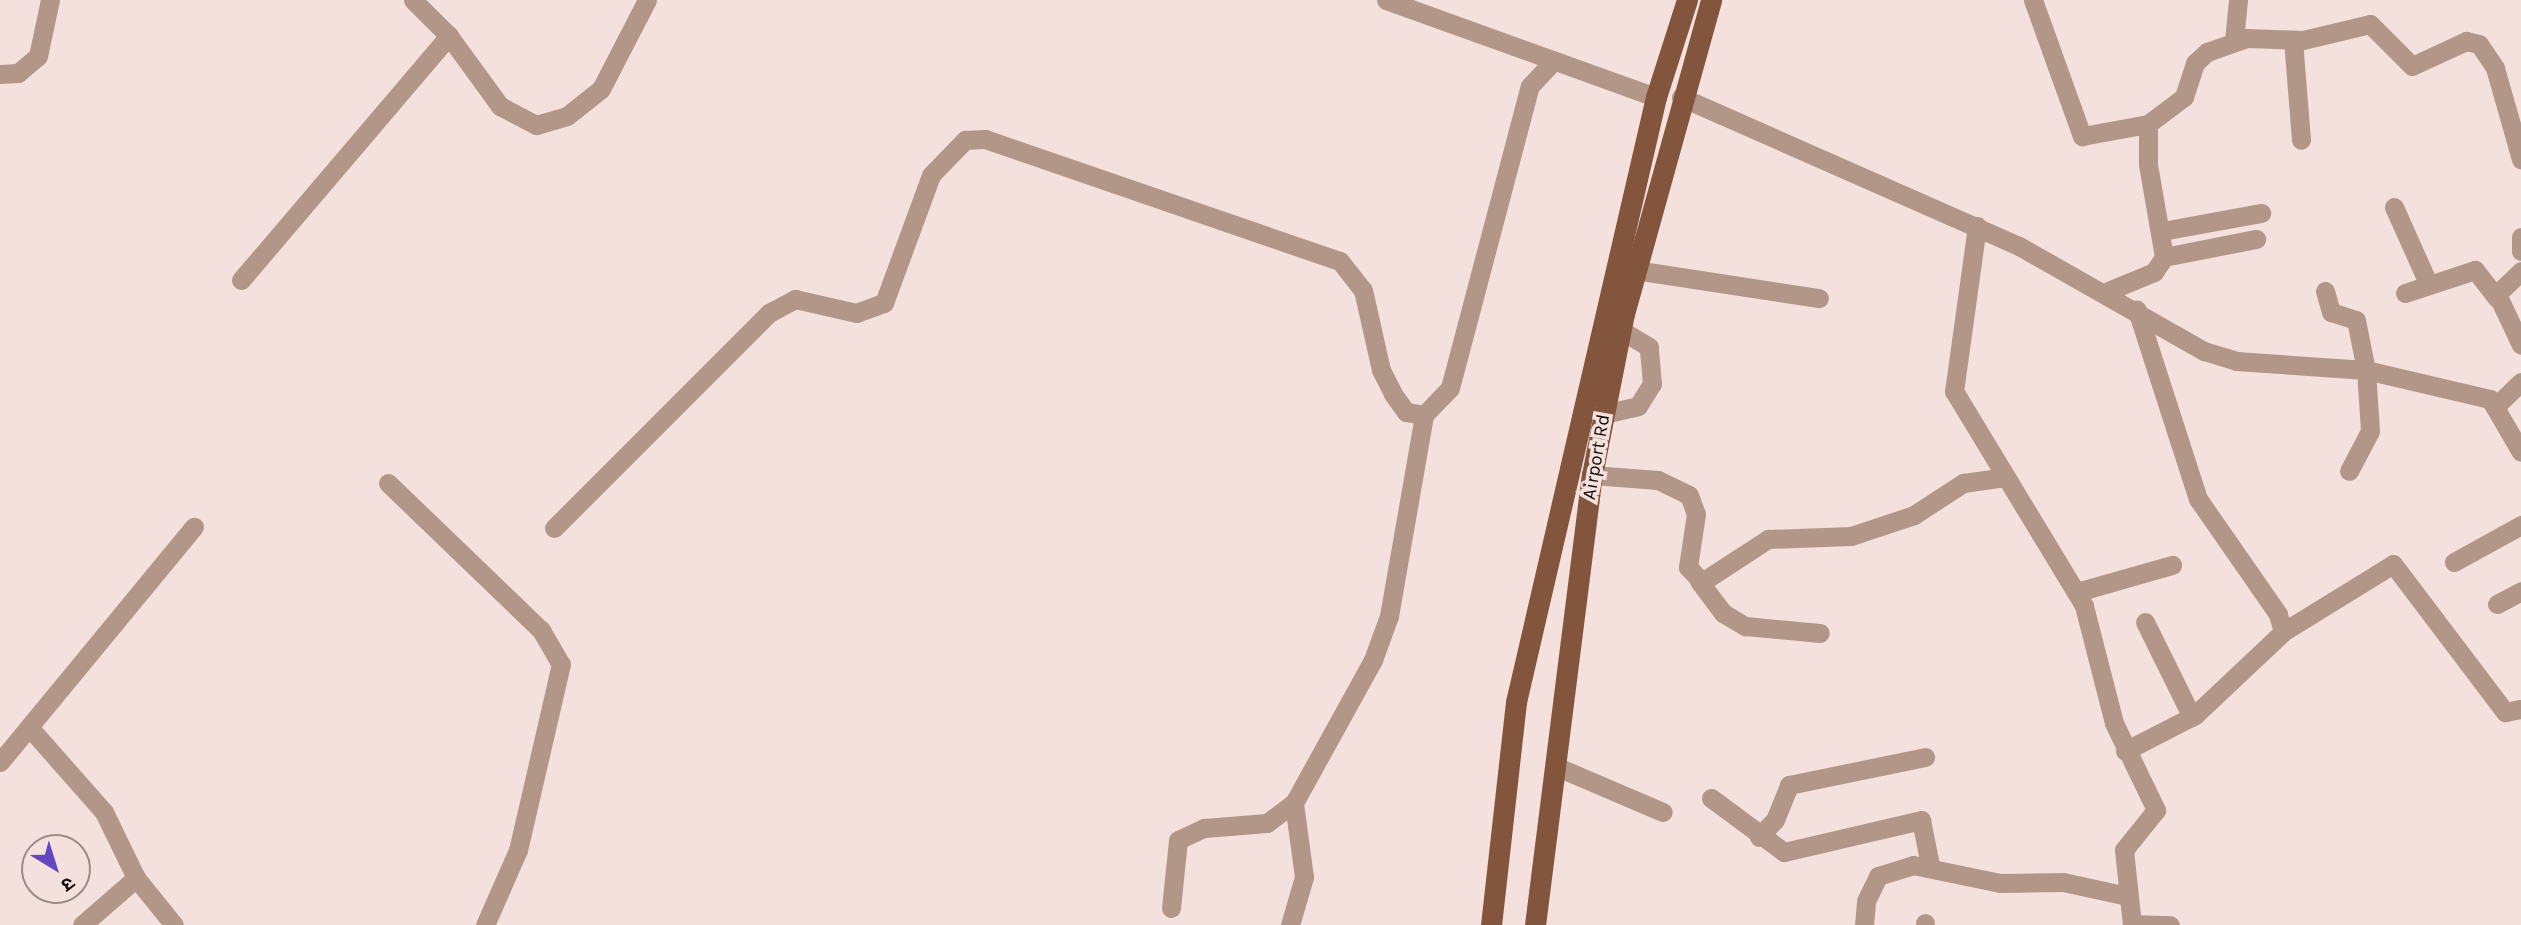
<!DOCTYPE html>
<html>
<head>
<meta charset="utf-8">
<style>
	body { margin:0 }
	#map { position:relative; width:2521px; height:925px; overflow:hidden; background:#f4e0dd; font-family:Karla,"Noto Sans Devanagari",sans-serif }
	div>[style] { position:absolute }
	.minor>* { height:19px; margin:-9.5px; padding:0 9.5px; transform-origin:9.5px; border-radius:9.5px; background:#b29789 }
	.major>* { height:21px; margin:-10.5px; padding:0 10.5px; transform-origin:10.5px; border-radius:10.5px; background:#83553d }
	span { translate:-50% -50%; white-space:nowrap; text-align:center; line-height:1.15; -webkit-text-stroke:7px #f4e0dd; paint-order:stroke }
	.street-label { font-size:19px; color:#110b0a }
	.north { position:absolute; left:21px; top:834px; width:70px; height:70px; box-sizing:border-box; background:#f4e0dd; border:2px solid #998b89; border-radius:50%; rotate:142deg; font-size:19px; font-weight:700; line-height:28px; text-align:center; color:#110b0a }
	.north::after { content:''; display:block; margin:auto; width:24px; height:32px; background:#6447c0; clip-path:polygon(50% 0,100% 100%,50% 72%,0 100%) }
</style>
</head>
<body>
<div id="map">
	<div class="minor">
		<i style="left:413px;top:0;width:51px;rotate:45deg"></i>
		<i style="left:449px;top:36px;width:87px;rotate:53.9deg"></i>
		<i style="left:500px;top:106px;width:41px;rotate:27.8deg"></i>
		<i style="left:536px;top:125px;width:32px;rotate:-16deg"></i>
		<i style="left:567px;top:116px;width:43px;rotate:-38.5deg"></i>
		<i style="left:601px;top:89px;width:100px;rotate:-62.7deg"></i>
		<i style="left:1386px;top:0;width:287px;rotate:19.8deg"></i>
		<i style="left:2033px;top:0;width:145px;rotate:70.2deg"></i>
		<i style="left:2082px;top:136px;width:67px;rotate:-10.3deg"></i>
		<i style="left:2148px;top:124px;width:45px;rotate:-36.9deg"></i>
		<i style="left:2184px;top:97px;width:36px;rotate:-72deg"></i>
		<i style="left:2195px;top:63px;width:16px;rotate:-43deg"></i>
		<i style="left:2207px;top:52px;width:42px;rotate:-19.3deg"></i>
		<i style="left:2247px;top:38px;width:56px;rotate:2deg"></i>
		<i style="left:2303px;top:40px;width:69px;rotate:-13.4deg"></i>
		<i style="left:2370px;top:24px;width:59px;rotate:45deg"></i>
		<i style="left:2412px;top:66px;width:60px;rotate:-24.8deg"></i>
		<i style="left:2466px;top:41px;width:13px;rotate:13deg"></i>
		<i style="left:2479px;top:44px;width:29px;rotate:56deg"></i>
		<i style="left:2495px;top:68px;width:95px;rotate:74.1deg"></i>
		<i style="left:2293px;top:40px;width:100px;rotate:85.4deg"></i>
		<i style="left:2234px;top:41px;width:41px;rotate:-84.4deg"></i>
		<i style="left:0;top:74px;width:18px;rotate:-3deg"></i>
		<i style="left:18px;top:73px;width:26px;rotate:-40deg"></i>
		<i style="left:38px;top:56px;width:57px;rotate:-77.9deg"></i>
		<i style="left:1681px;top:97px;width:369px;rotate:23.8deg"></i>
		<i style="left:2019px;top:246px;width:213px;rotate:29.6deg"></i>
		<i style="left:2204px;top:351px;width:34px;rotate:17deg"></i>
		<i style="left:2236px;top:361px;width:130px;rotate:4deg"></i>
		<i style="left:2366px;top:370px;width:127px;rotate:13.2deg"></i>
		<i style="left:2490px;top:399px;width:61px;rotate:59.7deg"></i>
		<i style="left:2394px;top:207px;width:83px;rotate:65.9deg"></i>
		<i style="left:1977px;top:226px;width:167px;rotate:97.9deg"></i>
		<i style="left:1954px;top:391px;width:251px;rotate:58.8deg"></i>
		<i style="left:2084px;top:606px;width:121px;rotate:75.6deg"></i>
		<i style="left:2114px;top:723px;width:97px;rotate:64.2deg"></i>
		<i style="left:2156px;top:810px;width:51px;rotate:128.7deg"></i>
		<i style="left:2124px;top:850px;width:75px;rotate:83.9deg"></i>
		<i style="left:2162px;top:231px;width:101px;rotate:-10.3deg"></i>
		<i style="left:2521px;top:237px;width:14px;rotate:90deg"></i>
		<i style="left:2164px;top:257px;width:94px;rotate:-11.1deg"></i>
		<i style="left:1635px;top:270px;width:186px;rotate:8.7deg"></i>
		<i style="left:2521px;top:271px;width:33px;rotate:136deg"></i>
		<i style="left:2497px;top:294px;width:56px;rotate:64.8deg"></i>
		<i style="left:241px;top:280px;width:321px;rotate:-49.6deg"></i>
		<i style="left:2108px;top:291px;width:50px;rotate:-22.4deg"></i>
		<i style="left:2154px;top:272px;width:18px;rotate:-56deg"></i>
		<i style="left:2164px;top:257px;width:94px;rotate:-99.8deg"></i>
		<i style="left:2148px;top:164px;width:40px;rotate:-90deg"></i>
		<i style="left:2325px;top:291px;width:22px;rotate:74deg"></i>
		<i style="left:2331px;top:312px;width:26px;rotate:18deg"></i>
		<i style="left:2356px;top:320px;width:51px;rotate:78.7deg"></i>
		<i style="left:2366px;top:370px;width:61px;rotate:86.2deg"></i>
		<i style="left:2370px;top:431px;width:45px;rotate:117.7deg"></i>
		<i style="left:2405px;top:293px;width:74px;rotate:-18.2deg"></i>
		<i style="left:2475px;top:270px;width:36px;rotate:52deg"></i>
		<i style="left:2497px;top:405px;width:33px;rotate:-44deg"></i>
		<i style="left:1604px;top:414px;width:35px;rotate:-13deg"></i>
		<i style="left:1638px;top:406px;width:26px;rotate:-58deg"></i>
		<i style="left:1652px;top:384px;width:37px;rotate:-95deg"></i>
		<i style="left:1649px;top:347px;width:33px;rotate:-149deg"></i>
		<i style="left:1592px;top:475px;width:66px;rotate:4.3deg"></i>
		<i style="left:1658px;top:480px;width:34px;rotate:26deg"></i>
		<i style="left:1689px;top:495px;width:20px;rotate:70deg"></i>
		<i style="left:1696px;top:514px;width:54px;rotate:98.6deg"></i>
		<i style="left:1688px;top:567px;width:21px;rotate:47deg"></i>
		<i style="left:1702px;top:582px;width:79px;rotate:-33.1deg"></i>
		<i style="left:1768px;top:539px;width:83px;rotate:-2.1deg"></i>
		<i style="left:1851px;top:536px;width:66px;rotate:-18.4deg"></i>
		<i style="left:1914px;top:515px;width:59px;rotate:-33.1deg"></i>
		<i style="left:1963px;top:483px;width:43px;rotate:-7.9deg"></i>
		<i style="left:388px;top:483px;width:212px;rotate:43.9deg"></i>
		<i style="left:541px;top:630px;width:39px;rotate:60deg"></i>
		<i style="left:561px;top:664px;width:191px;rotate:103deg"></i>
		<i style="left:518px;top:850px;width:82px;rotate:113.7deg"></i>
		<i style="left:554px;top:528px;width:304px;rotate:-45deg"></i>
		<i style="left:769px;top:313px;width:30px;rotate:-28deg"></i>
		<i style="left:795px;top:299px;width:63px;rotate:12.9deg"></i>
		<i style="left:856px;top:313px;width:30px;rotate:-20deg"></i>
		<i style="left:884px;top:303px;width:136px;rotate:-69.8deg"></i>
		<i style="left:931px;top:175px;width:49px;rotate:-45.8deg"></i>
		<i style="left:965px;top:140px;width:20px;rotate:-3deg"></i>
		<i style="left:985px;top:139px;width:375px;rotate:19deg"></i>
		<i style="left:1340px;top:261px;width:37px;rotate:52deg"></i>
		<i style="left:1363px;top:290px;width:82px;rotate:77.3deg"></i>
		<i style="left:1381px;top:370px;width:27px;rotate:63deg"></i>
		<i style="left:1393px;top:394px;width:22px;rotate:54deg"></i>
		<i style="left:1406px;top:412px;width:18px;rotate:9deg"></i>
		<i style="left:1424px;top:415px;width:37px;rotate:-46deg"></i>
		<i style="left:1450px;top:388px;width:312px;rotate:-75.2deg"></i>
		<i style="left:1530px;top:86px;width:35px;rotate:-47deg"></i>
		<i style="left:2454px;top:562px;width:77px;rotate:-28.9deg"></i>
		<i style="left:1699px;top:581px;width:40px;rotate:53deg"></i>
		<i style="left:1723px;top:613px;width:26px;rotate:31deg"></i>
		<i style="left:1745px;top:626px;width:75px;rotate:5.3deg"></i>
		<i style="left:2077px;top:592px;width:99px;rotate:-15.9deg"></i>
		<i style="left:2497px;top:604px;width:27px;rotate:-28deg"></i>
		<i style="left:2145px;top:622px;width:106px;rotate:63.7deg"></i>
		<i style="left:2283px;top:632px;width:129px;rotate:-31.7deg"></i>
		<i style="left:2393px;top:564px;width:186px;rotate:52.9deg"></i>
		<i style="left:2505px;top:712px;width:16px;rotate:-11deg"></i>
		<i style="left:29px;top:727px;width:113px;rotate:48.6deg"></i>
		<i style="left:104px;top:812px;width:73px;rotate:64.1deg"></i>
		<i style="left:136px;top:878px;width:60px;rotate:51deg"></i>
		<i style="left:2125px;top:751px;width:79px;rotate:-27.2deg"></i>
		<i style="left:2195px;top:715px;width:121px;rotate:-43.3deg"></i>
		<i style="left:2283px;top:632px;width:19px;rotate:-106deg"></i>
		<i style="left:2278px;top:614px;width:140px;rotate:-124.8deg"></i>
		<i style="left:2198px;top:499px;width:199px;rotate:-107.9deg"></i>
		<i style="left:0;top:762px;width:305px;rotate:-50.5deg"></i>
		<i style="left:1555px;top:766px;width:117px;rotate:23.1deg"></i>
		<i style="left:1711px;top:798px;width:91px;rotate:36.5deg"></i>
		<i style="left:1784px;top:852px;width:141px;rotate:-13.1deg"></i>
		<i style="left:1921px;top:820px;width:46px;rotate:78.7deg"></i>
		<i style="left:1759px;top:837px;width:23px;rotate:-47deg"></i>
		<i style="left:1775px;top:820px;width:38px;rotate:-68deg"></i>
		<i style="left:1789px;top:785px;width:139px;rotate:-11.6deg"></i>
		<i style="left:1171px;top:908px;width:68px;rotate:-84.1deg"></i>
		<i style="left:1178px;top:840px;width:29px;rotate:-25deg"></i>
		<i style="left:1204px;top:828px;width:63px;rotate:-4.5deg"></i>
		<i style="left:1267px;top:823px;width:34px;rotate:-37deg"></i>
		<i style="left:1294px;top:803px;width:163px;rotate:-61.1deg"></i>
		<i style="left:1373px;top:660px;width:47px;rotate:-70deg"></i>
		<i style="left:1389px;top:616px;width:204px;rotate:-80.1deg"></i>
		<i style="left:2132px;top:924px;width:38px;rotate:2deg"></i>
		<i style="left:82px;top:925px;width:72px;rotate:-41deg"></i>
		<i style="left:1290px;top:925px;width:50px;rotate:-73.7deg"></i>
		<i style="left:1304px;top:877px;width:75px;rotate:-97.7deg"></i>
		<i style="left:1864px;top:925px;width:24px;rotate:-85deg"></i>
		<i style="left:1866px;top:901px;width:28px;rotate:-64deg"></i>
		<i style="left:1878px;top:876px;width:37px;rotate:-17deg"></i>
		<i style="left:1913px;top:865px;width:89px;rotate:11.7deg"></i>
		<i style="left:2000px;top:883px;width:63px;rotate:-0.9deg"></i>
		<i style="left:2063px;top:882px;width:66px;rotate:12.2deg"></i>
		<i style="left:1925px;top:925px;width:2px;rotate:-90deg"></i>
	</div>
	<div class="major">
		<i style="left:1491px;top:925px;width:224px;rotate:-83.6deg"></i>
		<i style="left:1516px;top:702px;width:621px;rotate:-76.97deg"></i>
		<i style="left:1656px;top:97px;width:102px;rotate:-72.3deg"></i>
		<i style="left:1535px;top:925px;width:454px;rotate:-82.8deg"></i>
		<i style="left:1592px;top:475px;width:164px;rotate:-78.8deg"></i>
		<i style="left:1624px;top:314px;width:326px;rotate:-74.5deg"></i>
	</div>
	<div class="street-label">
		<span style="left:1597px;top:457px;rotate:-80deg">Airport Rd</span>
	</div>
	<div class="north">उ</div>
</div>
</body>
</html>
